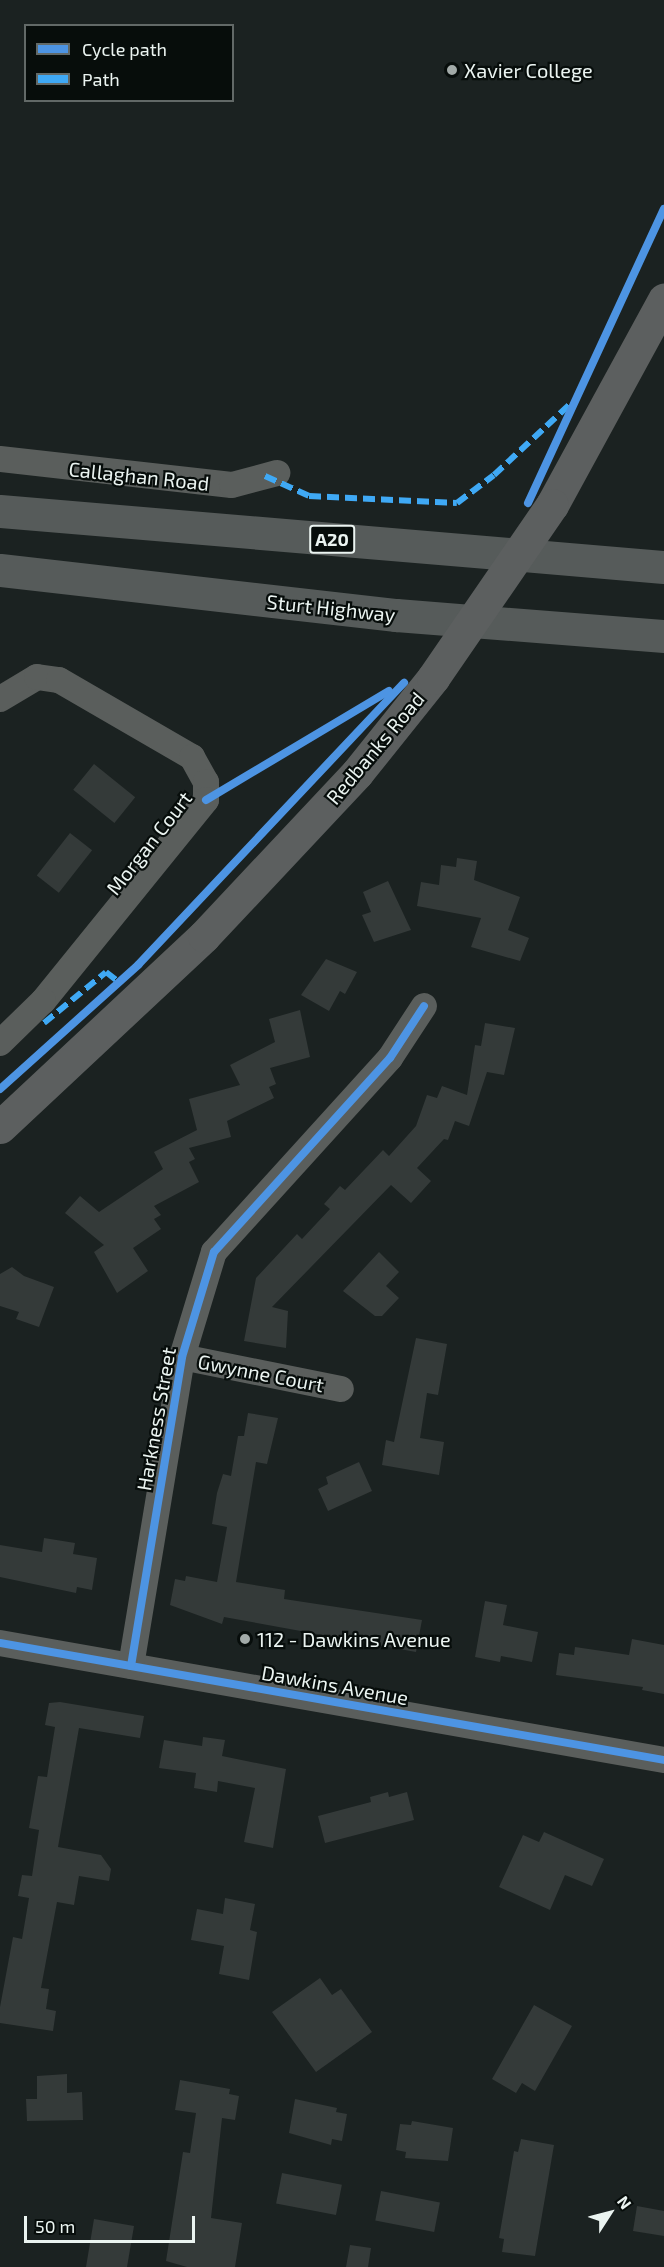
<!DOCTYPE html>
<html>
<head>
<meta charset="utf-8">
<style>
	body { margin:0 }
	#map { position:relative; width:664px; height:2267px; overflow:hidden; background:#1b2221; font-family:"Exo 2",sans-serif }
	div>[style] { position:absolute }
	.building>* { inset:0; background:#343a39; transform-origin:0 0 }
	.street>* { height:26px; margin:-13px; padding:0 13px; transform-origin:13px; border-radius:13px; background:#5a5e5c }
	.secondary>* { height:33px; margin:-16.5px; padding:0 16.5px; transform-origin:16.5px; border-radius:16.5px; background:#5c5f5f }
	.highway>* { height:33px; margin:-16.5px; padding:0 16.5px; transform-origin:16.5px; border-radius:16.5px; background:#565b5a }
	.secondary-bridge>* { height:33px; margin:-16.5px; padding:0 16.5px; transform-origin:16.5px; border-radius:16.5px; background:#5c5f5f }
	.quiet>* { height:6px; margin-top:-3px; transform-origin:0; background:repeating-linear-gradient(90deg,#3fa9f5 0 12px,transparent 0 18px) }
	.cycleway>* { height:8px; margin:-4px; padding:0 4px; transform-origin:4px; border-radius:4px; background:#4d94e3 }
	.dots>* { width:16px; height:16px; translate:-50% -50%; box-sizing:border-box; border:3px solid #070d0b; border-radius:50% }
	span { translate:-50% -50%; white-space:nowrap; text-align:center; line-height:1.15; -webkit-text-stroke:4.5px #070d0b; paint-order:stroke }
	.shield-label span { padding:2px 4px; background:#070d0b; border:2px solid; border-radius:4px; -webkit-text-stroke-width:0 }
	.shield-label { font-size:18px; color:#ebf4f1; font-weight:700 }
	.poi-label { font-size:20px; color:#ebf4f1 }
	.left { translate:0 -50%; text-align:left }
	.street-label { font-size:20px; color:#ebf4f1 }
	.legend { position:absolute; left:24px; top:24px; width:210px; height:78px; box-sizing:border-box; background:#070d0b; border:2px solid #626967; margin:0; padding:8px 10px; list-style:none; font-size:18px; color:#ebf4f1 }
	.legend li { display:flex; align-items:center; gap:12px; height:30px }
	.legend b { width:30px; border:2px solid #626967 }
	.north { position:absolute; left:580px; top:2183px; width:60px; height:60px; -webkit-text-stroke:4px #070d0b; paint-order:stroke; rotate:54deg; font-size:16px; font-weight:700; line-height:24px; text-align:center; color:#ebf4f1 }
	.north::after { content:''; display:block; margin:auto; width:21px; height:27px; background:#ebf4f1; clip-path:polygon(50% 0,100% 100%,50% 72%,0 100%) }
	.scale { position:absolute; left:24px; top:2216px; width:171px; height:27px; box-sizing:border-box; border:3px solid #ebf4f1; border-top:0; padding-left:8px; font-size:18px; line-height:21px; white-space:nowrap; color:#ebf4f1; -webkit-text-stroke:4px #070d0b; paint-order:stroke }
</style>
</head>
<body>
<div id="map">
	<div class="building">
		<i style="left:94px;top:764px;width:53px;height:33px;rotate:39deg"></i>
		<i style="left:70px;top:833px;width:28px;height:54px;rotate:38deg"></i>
		<i style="clip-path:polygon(457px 858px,477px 861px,474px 880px,520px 897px,508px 930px,529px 938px,520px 961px,471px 947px,481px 918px,417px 906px,421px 882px,439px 885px,441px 865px,456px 867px)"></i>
		<i style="clip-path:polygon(388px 881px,411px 930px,374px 942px,362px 915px,371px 912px,363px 892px)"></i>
		<i style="clip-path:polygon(326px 959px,357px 972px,345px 994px,340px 991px,329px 1011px,301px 995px)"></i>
		<i style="clip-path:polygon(300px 1010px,310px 1057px,270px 1068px,276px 1084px,269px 1087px,274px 1098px,227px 1121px,231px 1137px,189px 1148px,195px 1159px,189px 1162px,199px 1182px,154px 1206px,161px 1215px,154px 1219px,161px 1229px,133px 1248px,148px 1271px,117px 1293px,94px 1252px,104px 1245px,65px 1213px,80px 1196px,99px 1212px,163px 1169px,154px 1152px,197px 1130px,189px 1099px,240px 1085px,230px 1065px,275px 1042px,269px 1019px)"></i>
		<i style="clip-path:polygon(485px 1023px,515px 1028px,504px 1075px,487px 1072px,469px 1126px,455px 1121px,448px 1140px,444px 1139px,417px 1168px,431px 1181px,411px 1203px,391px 1185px,272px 1307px,288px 1311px,286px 1348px,244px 1341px,256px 1278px,297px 1234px,302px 1239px,330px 1209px,324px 1204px,340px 1186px,345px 1190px,383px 1150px,389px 1156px,416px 1126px,427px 1095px,437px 1098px,442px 1086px,467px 1095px,475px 1045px,481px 1046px)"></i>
		<i style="clip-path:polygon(379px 1252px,399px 1272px,386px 1286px,399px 1298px,382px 1316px,375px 1316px,343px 1291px)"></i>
		<i style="clip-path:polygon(12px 1267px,24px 1276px,54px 1287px,39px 1327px,16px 1319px,19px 1312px,0 1306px,0 1274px)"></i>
		<i style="clip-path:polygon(416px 1338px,447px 1344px,438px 1395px,427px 1393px,420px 1438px,444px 1442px,439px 1475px,382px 1465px,386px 1440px,394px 1442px)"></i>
		<i style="clip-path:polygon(248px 1413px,278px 1418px,267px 1464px,256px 1462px,236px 1582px,285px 1590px,284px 1599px,422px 1620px,416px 1652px,224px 1617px,222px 1624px,170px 1605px,175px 1579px,185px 1581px,186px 1576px,217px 1582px,227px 1527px,212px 1524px,217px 1493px,223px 1474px,231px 1476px,238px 1436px,244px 1436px)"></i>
		<i style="clip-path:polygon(359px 1462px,372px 1491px,328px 1511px,318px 1489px,328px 1484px,326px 1477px)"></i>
		<i style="clip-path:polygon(44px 1538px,75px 1543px,73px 1554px,97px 1558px,92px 1590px,77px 1587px,76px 1593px,0 1577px,0 1545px,42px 1552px)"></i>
		<i style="clip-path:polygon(485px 1601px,507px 1605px,503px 1625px,538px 1632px,532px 1662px,501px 1656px,500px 1662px,475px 1657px)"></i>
		<i style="clip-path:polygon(632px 1639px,664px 1645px,664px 1694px,642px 1690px,643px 1687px,556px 1675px,559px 1653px,574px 1655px,575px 1647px,629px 1655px)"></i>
		<i style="clip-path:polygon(60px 1702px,144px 1716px,140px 1738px,79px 1728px,58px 1847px,101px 1855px,111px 1869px,109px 1881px,79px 1876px,74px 1905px,57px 1902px,41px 1988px,49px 1989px,46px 2009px,56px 2011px,53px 2031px,0 2023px,0 2007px,13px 1937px,22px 1939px,29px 1898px,18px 1896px,22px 1875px,32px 1876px,39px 1830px,29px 1828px,38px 1776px,47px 1777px,55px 1727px,45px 1725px,49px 1703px)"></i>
		<i style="clip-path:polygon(203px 1737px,225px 1740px,222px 1756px,286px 1769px,273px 1848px,244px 1842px,255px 1788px,218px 1781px,217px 1792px,194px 1788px,196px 1773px,159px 1768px,164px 1740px,202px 1746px)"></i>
		<i style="clip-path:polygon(388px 1792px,389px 1797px,407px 1792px,414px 1820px,325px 1843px,318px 1816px,371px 1802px,370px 1797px)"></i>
		<i style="clip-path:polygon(544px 1832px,604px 1859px,592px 1886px,565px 1875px,550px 1910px,499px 1887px,523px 1835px,539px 1842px)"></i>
		<i style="clip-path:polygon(225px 1898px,255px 1904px,250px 1930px,257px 1932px,249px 1980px,219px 1974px,224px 1946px,191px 1940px,197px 1909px,223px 1914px)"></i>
		<i style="clip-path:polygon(320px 1978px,332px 1995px,341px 1989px,372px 2032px,316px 2072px,272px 2012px)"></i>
		<i style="clip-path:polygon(534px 2005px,572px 2026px,535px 2091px,522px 2083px,516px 2093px,492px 2079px)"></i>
		<i style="clip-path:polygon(67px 2074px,67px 2093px,82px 2092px,83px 2120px,27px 2121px,26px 2099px,37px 2099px,37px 2076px)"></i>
		<i style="clip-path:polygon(180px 2080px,230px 2089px,229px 2094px,239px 2096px,235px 2120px,222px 2118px,211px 2218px,242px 2223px,235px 2267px,187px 2267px,166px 2261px,183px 2152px,190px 2153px,196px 2113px,175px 2110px)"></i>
		<i style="clip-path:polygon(295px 2099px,337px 2108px,336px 2112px,347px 2114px,342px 2141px,332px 2139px,331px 2145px,289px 2133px)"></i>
		<i style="clip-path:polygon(412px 2121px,453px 2128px,448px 2161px,405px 2158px,406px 2152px,396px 2150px,400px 2124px,411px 2125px)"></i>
		<i style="clip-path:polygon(521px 2139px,554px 2145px,535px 2256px,502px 2252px,504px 2239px,499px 2238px,514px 2151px,518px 2152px)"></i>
		<i style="left:282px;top:2173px;width:61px;height:31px;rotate:11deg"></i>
		<i style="left:381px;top:2191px;width:60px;height:30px;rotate:11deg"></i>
		<i style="clip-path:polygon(637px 2206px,664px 2211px,664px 2236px,633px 2231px)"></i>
		<i style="clip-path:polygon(94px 2219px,134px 2226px,127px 2267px,86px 2267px)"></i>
		<i style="clip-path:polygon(350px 2245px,371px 2248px,368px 2267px,346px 2267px)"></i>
	</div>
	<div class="street">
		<i style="left:0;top:459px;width:233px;rotate:6.4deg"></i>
		<i style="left:232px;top:485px;width:47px;rotate:-14.9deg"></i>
		<i style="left:0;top:699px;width:43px;rotate:-30.7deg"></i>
		<i style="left:37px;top:677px;width:22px;rotate:8deg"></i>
		<i style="left:59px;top:680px;width:154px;rotate:30.1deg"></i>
		<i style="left:192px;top:757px;width:29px;rotate:61deg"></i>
		<i style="left:206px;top:782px;width:18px;rotate:90deg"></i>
		<i style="left:206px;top:800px;width:259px;rotate:129deg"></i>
		<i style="left:43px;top:1001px;width:60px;rotate:135.7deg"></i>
		<i style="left:182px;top:1357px;width:162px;rotate:11.4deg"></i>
		<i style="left:0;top:1643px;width:674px;rotate:9.99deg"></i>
		<i style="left:131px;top:1666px;width:313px;rotate:-80.6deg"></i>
		<i style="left:182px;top:1357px;width:110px;rotate:-73.1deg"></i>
		<i style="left:214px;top:1252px;width:262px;rotate:-47.8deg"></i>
		<i style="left:390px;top:1058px;width:62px;rotate:-56.8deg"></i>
	</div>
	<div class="secondary">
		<i style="left:552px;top:505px;width:234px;rotate:-61.4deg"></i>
		<i style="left:0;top:1127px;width:279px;rotate:-43.1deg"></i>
		<i style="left:204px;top:936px;width:224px;rotate:-46.8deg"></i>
		<i style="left:357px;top:773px;width:122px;rotate:-51.3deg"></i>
	</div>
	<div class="highway">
		<i style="left:0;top:511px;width:666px;rotate:4.82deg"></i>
		<i style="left:0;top:570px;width:399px;rotate:6.5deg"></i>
		<i style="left:396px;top:615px;width:269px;rotate:4.5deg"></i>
	</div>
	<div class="secondary-bridge">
		<i style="left:433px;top:678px;width:210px;rotate:-55.5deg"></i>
	</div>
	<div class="quiet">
		<i style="left:265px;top:476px;width:48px;rotate:24.4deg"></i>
		<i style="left:309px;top:496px;width:148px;rotate:2.7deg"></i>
		<i style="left:457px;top:503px;width:46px;rotate:-37.1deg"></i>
		<i style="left:494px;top:475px;width:103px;rotate:-43deg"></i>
		<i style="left:44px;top:1023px;width:80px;rotate:-39.4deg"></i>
		<i style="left:106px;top:972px;width:16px;rotate:38deg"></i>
	</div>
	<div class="cycleway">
		<i style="left:528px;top:503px;width:324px;rotate:-65.2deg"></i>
		<i style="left:206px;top:800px;width:213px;rotate:-30.8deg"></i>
		<i style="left:0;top:1089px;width:186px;rotate:-41.9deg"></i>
		<i style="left:138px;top:965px;width:388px;rotate:-46.7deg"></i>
		<i style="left:0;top:1643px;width:674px;rotate:9.99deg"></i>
		<i style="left:131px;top:1666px;width:313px;rotate:-80.6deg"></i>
		<i style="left:182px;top:1357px;width:110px;rotate:-73.1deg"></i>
		<i style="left:214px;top:1252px;width:262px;rotate:-47.8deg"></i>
		<i style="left:390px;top:1058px;width:62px;rotate:-56.8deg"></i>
	</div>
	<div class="dots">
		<i style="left:452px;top:70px;background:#a2aaa8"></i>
		<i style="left:245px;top:1639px;background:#a2aaa8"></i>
	</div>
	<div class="shield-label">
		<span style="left:332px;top:539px">A20</span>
	</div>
	<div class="poi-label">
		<span class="left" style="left:464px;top:70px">Xavier College</span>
		<span class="left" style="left:257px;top:1639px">112 - Dawkins Avenue</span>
	</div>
	<div class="street-label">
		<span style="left:139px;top:476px;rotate:6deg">Callaghan Road</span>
		<span style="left:331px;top:608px;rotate:6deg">Sturt Highway</span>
		<span style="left:375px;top:748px;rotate:-50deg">Redbanks Road</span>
		<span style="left:149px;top:843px;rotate:-52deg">Morgan Court</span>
		<span style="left:261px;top:1373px;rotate:11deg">Gwynne Court</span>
		<span style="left:156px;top:1419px;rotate:-80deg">Harkness Street</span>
		<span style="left:335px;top:1685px;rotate:10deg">Dawkins Avenue</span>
	</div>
	<ul class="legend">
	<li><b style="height:8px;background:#4d94e3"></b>Cycle path</li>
	<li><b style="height:8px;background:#3fa9f5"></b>Path</li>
	</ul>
	<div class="north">N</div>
	<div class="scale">50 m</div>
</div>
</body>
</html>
